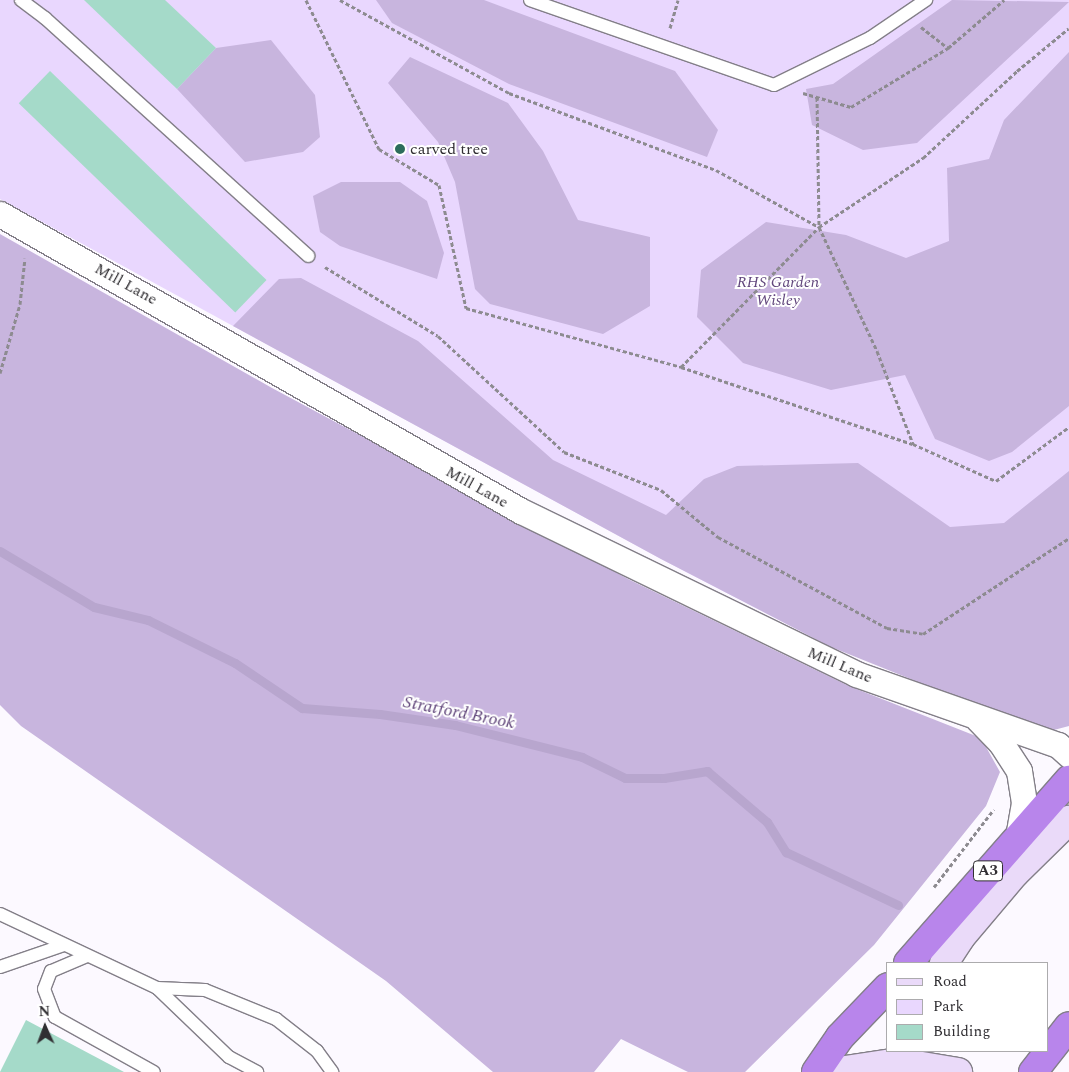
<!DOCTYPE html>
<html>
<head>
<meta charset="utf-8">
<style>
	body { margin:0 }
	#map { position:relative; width:1069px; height:1072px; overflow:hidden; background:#fcf9ff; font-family:Spectral,serif }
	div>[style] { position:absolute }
	.green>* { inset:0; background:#e9d7fe }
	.forest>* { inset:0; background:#c8b5de }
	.stream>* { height:9px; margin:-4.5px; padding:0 4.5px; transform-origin:4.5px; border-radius:4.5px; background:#b8a6ce }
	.building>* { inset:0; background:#a5dac9; transform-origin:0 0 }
	.path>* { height:3px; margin-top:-1.5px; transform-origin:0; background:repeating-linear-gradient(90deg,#8d8b90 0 4px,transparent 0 6.5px) }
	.roads { filter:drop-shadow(1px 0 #837f88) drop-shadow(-1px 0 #837f88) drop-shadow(0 1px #837f88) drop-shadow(0 -1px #837f88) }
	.lane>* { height:12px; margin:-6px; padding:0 6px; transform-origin:6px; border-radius:6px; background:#fff }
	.street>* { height:25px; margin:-12.5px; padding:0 12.5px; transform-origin:12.5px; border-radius:12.5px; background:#fff }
	.secondary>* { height:28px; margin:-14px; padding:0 14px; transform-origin:14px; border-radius:14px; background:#eadaf9 }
	.highway>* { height:28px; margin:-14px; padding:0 14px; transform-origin:14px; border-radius:14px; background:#b885eb }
	.dots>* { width:14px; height:14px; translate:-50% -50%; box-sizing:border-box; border:2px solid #fff; border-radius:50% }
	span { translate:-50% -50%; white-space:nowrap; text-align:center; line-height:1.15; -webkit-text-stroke:4px #fff; paint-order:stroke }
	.shield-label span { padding:1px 4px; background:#fff; border:1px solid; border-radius:4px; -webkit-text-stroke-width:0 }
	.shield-label { font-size:15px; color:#302e32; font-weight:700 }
	.poi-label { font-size:16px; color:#302e32 }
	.left { translate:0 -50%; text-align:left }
	.park-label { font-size:16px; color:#61467c; font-style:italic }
	.street-label { font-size:16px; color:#302e32 }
	.water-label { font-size:18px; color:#60457a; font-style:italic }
	.legend { position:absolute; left:886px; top:962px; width:162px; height:90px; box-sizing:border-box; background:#fff; border:1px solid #acabad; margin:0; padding:6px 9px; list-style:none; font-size:15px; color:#302e32 }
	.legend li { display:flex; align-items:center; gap:10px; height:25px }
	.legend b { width:25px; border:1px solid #acabad }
	.north { position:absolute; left:20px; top:1002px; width:50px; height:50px; -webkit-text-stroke:4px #fff; paint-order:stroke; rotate:358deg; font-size:14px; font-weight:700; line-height:20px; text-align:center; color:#302e32 }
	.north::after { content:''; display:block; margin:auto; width:18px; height:22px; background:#302e32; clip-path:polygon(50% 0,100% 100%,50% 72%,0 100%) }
</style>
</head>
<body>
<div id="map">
	<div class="green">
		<i style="clip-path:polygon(0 0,1069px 0,1069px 726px,831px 647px,661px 559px,0 199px)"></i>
	</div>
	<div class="forest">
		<i style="clip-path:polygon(376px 0,484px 0,675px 71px,718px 130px,707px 157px,509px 84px,392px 23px)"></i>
		<i style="clip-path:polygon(952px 0,1069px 2px,917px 143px,863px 150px,812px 125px,806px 89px,833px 84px)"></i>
		<i style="clip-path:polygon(271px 40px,315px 95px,320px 137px,303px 152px,245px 162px,177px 89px,216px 48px)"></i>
		<i style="clip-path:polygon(1069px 52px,1069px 406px,1012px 452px,989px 461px,935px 439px,905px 375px,831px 390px,743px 363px,697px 317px,701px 270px,766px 222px,846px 235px,906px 258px,949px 241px,947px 168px,989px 159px,1004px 120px)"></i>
		<i style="clip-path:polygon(410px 57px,508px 103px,543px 151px,578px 220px,650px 237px,650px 306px,603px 334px,490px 304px,475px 289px,455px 182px,438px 142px,388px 83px)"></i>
		<i style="clip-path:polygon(341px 182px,400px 182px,427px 201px,444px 253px,437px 279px,340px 246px,320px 232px,313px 196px)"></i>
		<i style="clip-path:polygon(0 234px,272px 388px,630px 580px,849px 686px,981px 738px,1000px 772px,986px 806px,874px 945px,745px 1072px,688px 1072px,621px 1039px,594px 1072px,493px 1072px,386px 981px,21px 726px,0 705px)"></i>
		<i style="clip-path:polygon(301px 278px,418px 341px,553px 460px,666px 515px,704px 479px,737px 466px,858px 463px,950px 527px,1004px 523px,1069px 471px,1069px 726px,1050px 731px,990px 711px,831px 647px,661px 559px,233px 326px,279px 279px)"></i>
	</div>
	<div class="stream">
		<i style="left:0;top:551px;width:109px;rotate:30.8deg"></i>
		<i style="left:94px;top:607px;width:56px;rotate:13.5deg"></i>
		<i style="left:148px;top:620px;width:97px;rotate:26.3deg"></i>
		<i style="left:235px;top:663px;width:81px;rotate:33.9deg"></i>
		<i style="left:302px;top:708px;width:78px;rotate:4.4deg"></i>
		<i style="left:380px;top:714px;width:76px;rotate:8.3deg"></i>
		<i style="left:455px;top:725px;width:131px;rotate:14.1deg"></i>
		<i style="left:582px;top:757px;width:48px;rotate:26deg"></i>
		<i style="left:625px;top:778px;width:39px"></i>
		<i style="left:664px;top:778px;width:44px;rotate:-9.2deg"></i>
		<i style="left:707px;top:771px;width:79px;rotate:40.4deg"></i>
		<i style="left:767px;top:822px;width:36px;rotate:58deg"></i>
		<i style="left:786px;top:852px;width:124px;rotate:25.3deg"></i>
	</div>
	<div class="building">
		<i style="clip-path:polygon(84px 0,165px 0,216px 48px,177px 89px)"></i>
		<i style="left:50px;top:71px;width:301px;height:45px;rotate:44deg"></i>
		<i style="clip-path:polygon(26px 1020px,124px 1072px,0 1072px)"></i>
	</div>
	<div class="path">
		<i style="left:306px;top:0;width:166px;rotate:63.9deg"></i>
		<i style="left:379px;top:149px;width:70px;rotate:31deg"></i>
		<i style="left:439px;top:185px;width:126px;rotate:77.6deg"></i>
		<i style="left:466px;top:308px;width:223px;rotate:15.3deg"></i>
		<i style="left:681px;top:367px;width:244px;rotate:18.4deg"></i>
		<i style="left:913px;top:444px;width:91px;rotate:24deg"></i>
		<i style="left:996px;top:481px;width:91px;rotate:-36.5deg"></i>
		<i style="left:340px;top:0;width:193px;rotate:28.8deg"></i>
		<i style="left:509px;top:93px;width:221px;rotate:20.4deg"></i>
		<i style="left:716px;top:170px;width:118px;rotate:29deg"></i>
		<i style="left:819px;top:227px;width:137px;rotate:64.9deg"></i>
		<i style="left:877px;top:351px;width:100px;rotate:68.8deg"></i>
		<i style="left:921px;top:27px;width:34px;rotate:38deg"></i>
		<i style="left:670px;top:28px;width:29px;rotate:-74deg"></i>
		<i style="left:803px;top:93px;width:50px;rotate:16.3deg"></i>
		<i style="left:851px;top:107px;width:114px;rotate:-31.3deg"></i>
		<i style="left:948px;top:48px;width:74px;rotate:-40.6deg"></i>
		<i style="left:817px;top:97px;width:130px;rotate:89.1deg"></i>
		<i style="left:325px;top:267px;width:132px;rotate:31.4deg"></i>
		<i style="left:438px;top:336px;width:171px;rotate:42.6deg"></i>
		<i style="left:564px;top:452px;width:104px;rotate:21.4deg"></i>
		<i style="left:661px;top:490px;width:74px;rotate:39.5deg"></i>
		<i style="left:718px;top:537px;width:192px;rotate:28.3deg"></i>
		<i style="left:887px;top:628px;width:36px;rotate:9deg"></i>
		<i style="left:923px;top:634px;width:175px;rotate:-33.3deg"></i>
		<i style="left:681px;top:367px;width:197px;rotate:-45.4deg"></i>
		<i style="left:819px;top:227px;width:125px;rotate:-33.6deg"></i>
		<i style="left:923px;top:158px;width:128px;rotate:-42.8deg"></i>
		<i style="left:1017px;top:71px;width:67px;rotate:-39.6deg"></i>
		<i style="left:0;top:373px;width:72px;rotate:-73.8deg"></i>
		<i style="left:20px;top:304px;width:46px;rotate:-83.8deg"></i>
		<i style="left:934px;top:887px;width:98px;rotate:-52.4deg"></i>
	</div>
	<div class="roads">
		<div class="lane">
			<i style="left:21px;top:0;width:30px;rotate:37deg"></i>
			<i style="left:45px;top:18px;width:355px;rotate:42.1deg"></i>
			<i style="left:530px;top:0;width:258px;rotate:19.2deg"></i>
			<i style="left:774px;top:85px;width:107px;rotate:-26.1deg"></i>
			<i style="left:870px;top:38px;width:68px;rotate:-34.2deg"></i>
			<i style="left:0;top:914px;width:174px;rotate:25.2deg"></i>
			<i style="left:157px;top:988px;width:100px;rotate:43.8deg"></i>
			<i style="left:229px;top:1057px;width:32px;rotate:28deg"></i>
			<i style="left:87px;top:956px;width:39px;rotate:157deg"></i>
			<i style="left:51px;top:971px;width:19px;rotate:111deg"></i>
			<i style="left:44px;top:989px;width:30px;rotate:69deg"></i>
			<i style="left:55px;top:1017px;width:113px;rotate:29.1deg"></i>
			<i style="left:0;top:967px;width:68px;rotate:-19deg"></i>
			<i style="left:157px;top:988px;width:48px;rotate:2.4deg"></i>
			<i style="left:205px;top:990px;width:77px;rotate:22.2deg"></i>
			<i style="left:276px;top:1019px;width:52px;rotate:38deg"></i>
			<i style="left:317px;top:1051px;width:26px;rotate:54deg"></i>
		</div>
		<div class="street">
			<i style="left:0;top:214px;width:600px;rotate:29.69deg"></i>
			<i style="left:521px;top:511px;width:373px;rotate:25.9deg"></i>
			<i style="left:856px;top:674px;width:214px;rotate:19.4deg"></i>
			<i style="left:1058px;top:745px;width:15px;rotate:42deg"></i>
			<i style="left:978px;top:719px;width:33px;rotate:46deg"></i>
			<i style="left:1001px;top:743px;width:33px;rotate:57deg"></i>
			<i style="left:1019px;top:771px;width:32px;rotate:81deg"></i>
			<i style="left:1024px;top:803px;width:34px;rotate:100deg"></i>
		</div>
		<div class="secondary">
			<i style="left:944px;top:963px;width:30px;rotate:-57deg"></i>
			<i style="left:960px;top:938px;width:85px;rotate:-49.8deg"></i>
			<i style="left:1015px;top:873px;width:76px;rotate:-44.5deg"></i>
			<i style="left:832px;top:1072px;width:67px;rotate:-8.6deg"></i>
			<i style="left:898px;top:1062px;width:61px;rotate:9.5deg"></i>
		</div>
		<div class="highway">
			<i style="left:908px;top:963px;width:244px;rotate:-48.7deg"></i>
			<i style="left:816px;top:1072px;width:42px;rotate:-55.6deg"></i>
			<i style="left:840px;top:1037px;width:69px;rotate:-46.2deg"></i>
			<i style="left:1033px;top:1072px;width:58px;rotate:-52deg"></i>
		</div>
	</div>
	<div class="dots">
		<i style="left:400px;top:149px;background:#2d6d5c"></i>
	</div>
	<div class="shield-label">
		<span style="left:988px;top:871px">A3</span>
	</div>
	<div class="poi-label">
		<span class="left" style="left:410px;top:149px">carved tree</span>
	</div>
	<div class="park-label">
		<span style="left:778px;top:291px">RHS Garden<br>Wisley</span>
	</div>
	<div class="street-label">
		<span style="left:126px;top:284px;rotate:29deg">Mill Lane</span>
		<span style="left:477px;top:487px;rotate:29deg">Mill Lane</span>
		<span style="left:840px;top:665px;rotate:23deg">Mill Lane</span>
	</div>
	<div class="water-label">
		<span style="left:459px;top:713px;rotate:11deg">Stratford Brook</span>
	</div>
	<ul class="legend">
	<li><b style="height:6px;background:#eadaf9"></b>Road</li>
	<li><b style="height:14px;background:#e9d7fe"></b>Park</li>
	<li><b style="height:14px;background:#a5dac9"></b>Building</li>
	</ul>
	<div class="north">N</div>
</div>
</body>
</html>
